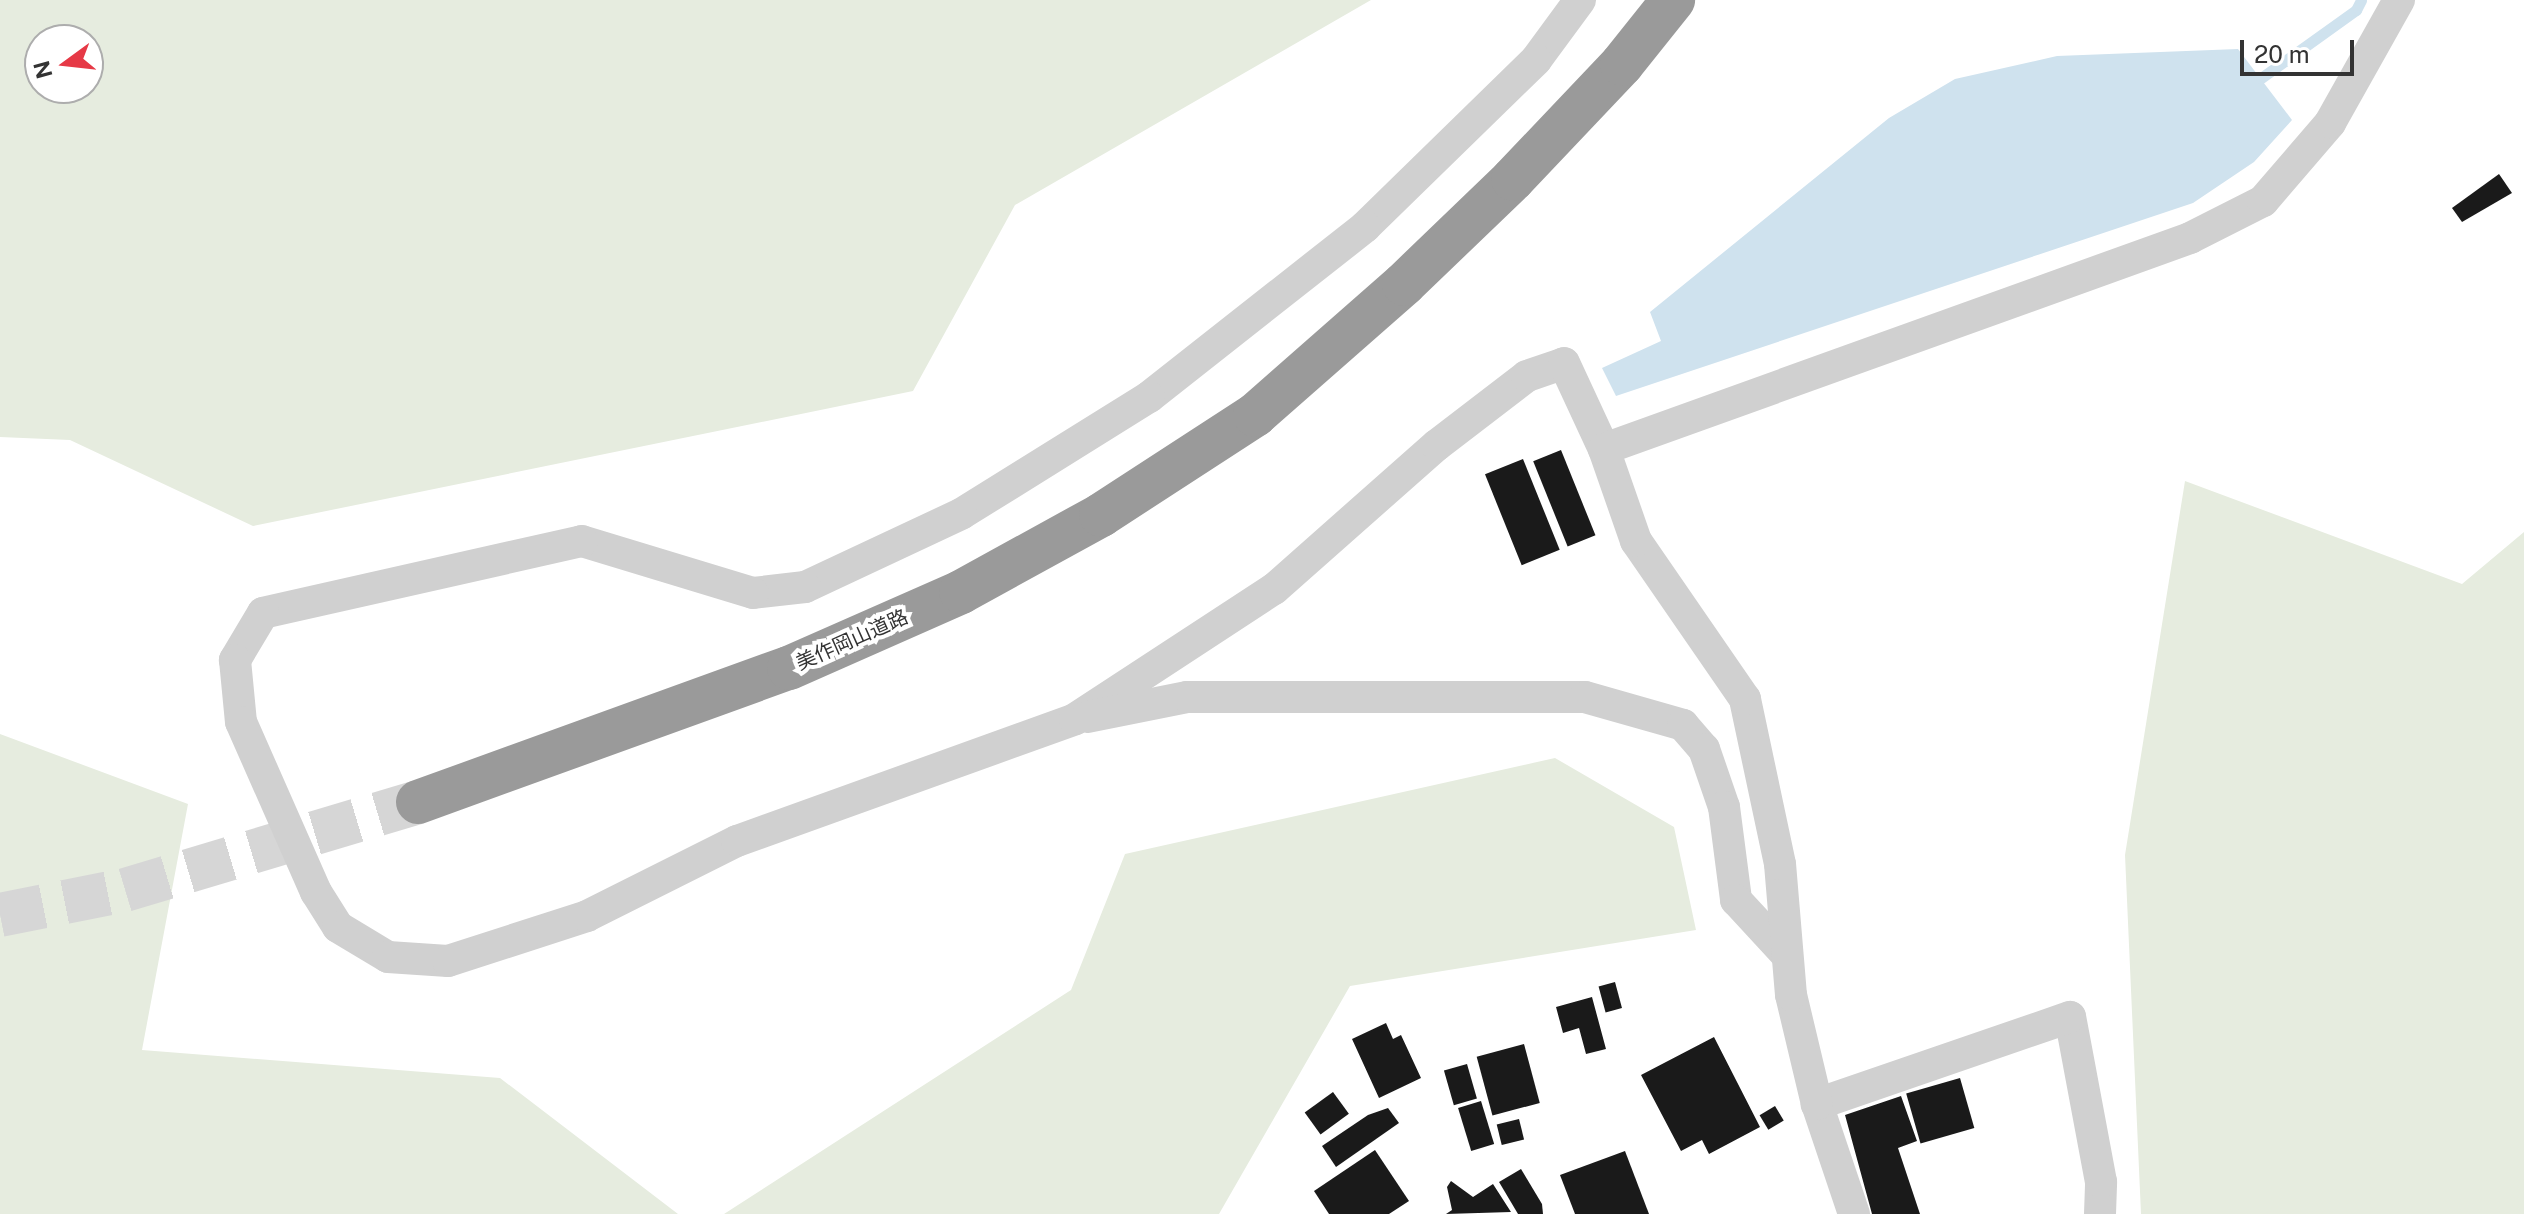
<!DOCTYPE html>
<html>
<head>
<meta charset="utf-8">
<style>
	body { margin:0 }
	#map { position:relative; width:2524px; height:1214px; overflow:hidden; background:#fff; font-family:"Public Sans","Noto Sans JP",sans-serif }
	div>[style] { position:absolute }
	.green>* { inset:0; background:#e6ecdf }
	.water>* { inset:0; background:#cfe2ee }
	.stream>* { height:11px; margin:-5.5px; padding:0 5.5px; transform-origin:5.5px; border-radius:5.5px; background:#cfe2ee }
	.building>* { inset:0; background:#1a1a1a; transform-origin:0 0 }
	.highway-tunnel>* { height:44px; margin-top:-22px; transform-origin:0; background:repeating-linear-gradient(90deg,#d6d6d6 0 44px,transparent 0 66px) }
	.street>* { height:32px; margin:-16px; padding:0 16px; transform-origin:16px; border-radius:16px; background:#d0d0d0 }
	.highway>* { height:44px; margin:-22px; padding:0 22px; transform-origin:22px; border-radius:22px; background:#9a9a9a }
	span { translate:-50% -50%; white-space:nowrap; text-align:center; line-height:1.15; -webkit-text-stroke:8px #fff; paint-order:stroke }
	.street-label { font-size:20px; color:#333 }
	.north { position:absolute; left:24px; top:24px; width:80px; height:80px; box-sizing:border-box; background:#fff; border:2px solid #adadad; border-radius:50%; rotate:255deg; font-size:22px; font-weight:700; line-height:32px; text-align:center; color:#333 }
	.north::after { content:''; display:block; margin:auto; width:28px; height:36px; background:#e63946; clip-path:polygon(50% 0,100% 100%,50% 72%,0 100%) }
	.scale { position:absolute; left:2240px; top:40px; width:114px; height:36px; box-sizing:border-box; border:4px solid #333; border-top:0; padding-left:10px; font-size:24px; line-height:28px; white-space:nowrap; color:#333; -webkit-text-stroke:6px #fff; paint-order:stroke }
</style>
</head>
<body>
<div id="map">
	<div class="green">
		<i style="clip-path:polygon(evenodd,0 0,1371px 0,1015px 205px,913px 391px,253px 526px,70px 440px,0 437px,0 0,40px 40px,88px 40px,88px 88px,40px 88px,40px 40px)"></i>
		<i style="clip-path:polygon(2185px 481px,2462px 584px,2524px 532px,2524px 1214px,2141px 1214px,2125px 855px)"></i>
		<i style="clip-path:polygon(0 734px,188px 804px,142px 1050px,500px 1078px,678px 1214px,0 1214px)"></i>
		<i style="clip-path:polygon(1555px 758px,1674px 827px,1696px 930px,1350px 986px,1219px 1214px,724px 1214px,1071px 990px,1125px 854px)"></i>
	</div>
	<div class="water">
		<i style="clip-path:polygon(2238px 49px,2292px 120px,2254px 162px,2193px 203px,1616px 396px,1602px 368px,1661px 341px,1650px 312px,1889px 118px,1955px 79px,2057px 56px)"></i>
	</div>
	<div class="stream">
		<i style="left:2261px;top:78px;width:117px;rotate:-35.6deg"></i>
		<i style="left:2356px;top:10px;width:11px;rotate:-63deg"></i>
	</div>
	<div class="building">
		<i style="clip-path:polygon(2499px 174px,2512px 193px,2462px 222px,2452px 208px)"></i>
		<i style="left:1561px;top:450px;width:92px;height:30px;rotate:68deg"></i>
		<i style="left:1523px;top:459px;width:98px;height:41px;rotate:68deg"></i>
		<i style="left:1615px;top:982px;width:27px;height:17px;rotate:75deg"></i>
		<i style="clip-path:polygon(1592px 997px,1606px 1049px,1586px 1054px,1579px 1028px,1563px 1033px,1556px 1007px)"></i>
		<i style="clip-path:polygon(1386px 1023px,1393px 1039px,1401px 1035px,1421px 1078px,1379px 1098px,1352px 1039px)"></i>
		<i style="clip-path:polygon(1714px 1037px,1760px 1127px,1709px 1154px,1702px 1140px,1681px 1151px,1641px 1075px)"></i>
		<i style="left:1524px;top:1044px;width:61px;height:49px;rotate:75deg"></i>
		<i style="left:1467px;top:1064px;width:36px;height:24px;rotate:74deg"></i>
		<i style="left:1960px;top:1078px;width:52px;height:56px;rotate:74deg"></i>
		<i style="left:1333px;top:1092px;width:27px;height:35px;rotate:54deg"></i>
		<i style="clip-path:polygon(1901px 1096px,1917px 1141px,1898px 1148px,1920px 1214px,1872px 1214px,1845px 1115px)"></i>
		<i style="left:1481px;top:1101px;width:45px;height:24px;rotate:73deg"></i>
		<i style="left:1775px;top:1106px;width:17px;height:18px;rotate:59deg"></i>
		<i style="clip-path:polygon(1388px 1108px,1399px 1123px,1336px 1167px,1322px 1146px,1368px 1115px)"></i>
		<i style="left:1519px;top:1119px;width:21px;height:23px;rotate:76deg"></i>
		<i style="clip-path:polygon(1375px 1150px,1409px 1201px,1389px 1214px,1329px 1214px,1314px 1191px)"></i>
		<i style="clip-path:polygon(1625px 1151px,1649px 1214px,1575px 1214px,1560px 1175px)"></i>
		<i style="clip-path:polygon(1521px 1169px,1542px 1204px,1543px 1214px,1518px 1214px,1499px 1182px)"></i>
		<i style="clip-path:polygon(1451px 1181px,1473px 1197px,1493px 1184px,1511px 1212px,1446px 1214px,1452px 1210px,1447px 1187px)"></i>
	</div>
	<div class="highway-tunnel">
		<i style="left:0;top:915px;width:127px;rotate:-11.3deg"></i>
		<i style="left:125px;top:890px;width:306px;rotate:-16.7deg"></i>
	</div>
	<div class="street">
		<i style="left:1580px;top:0;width:74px;rotate:126.3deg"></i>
		<i style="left:1536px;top:60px;width:239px;rotate:135.7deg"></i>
		<i style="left:1365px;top:227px;width:275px;rotate:141.8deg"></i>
		<i style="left:1149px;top:397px;width:221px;rotate:148.1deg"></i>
		<i style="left:961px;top:514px;width:172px;rotate:154.9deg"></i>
		<i style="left:805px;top:587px;width:52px;rotate:173.4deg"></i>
		<i style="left:753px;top:593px;width:179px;rotate:-163.1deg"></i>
		<i style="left:582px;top:541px;width:327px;rotate:167.3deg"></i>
		<i style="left:263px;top:613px;width:55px;rotate:120.8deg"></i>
		<i style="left:235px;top:660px;width:62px;rotate:84.5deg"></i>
		<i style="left:241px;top:722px;width:186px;rotate:66.2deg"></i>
		<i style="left:316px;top:892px;width:41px;rotate:57.8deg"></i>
		<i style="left:338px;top:927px;width:58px;rotate:31deg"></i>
		<i style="left:388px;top:957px;width:60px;rotate:3.8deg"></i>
		<i style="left:448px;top:961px;width:146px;rotate:-17.9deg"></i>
		<i style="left:587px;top:916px;width:168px;rotate:-26.6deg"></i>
		<i style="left:737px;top:841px;width:359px;rotate:-19.8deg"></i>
		<i style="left:1075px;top:719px;width:238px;rotate:-33.2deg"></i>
		<i style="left:1274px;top:589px;width:217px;rotate:-41.5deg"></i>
		<i style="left:1437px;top:445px;width:113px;rotate:-37.5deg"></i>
		<i style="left:1527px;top:376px;width:39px;rotate:-19deg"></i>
		<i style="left:1564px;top:363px;width:95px;rotate:65.1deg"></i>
		<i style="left:1087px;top:717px;width:102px;rotate:-11.3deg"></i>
		<i style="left:1187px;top:697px;width:398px"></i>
		<i style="left:1585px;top:697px;width:102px;rotate:15.9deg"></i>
		<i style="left:1683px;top:725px;width:32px;rotate:49deg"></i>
		<i style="left:1704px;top:749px;width:61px;rotate:71deg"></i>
		<i style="left:1724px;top:807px;width:94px;rotate:82.6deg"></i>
		<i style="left:1736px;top:900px;width:75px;rotate:47.2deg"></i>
		<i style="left:1817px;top:1104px;width:116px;rotate:71.4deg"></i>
		<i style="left:2100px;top:1214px;width:32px;rotate:-88deg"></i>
		<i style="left:2101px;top:1182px;width:168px;rotate:-100.6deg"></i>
		<i style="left:2070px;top:1017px;width:268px;rotate:161deg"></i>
		<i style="left:1817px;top:1104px;width:112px;rotate:-103.4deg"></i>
		<i style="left:1791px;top:995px;width:131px;rotate:-94.8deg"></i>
		<i style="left:1780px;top:864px;width:169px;rotate:-102deg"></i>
		<i style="left:1745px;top:699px;width:192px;rotate:-124.6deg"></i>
		<i style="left:1636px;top:541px;width:97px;rotate:-109.2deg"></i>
		<i style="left:1604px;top:449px;width:623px;rotate:-19.8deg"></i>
		<i style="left:2190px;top:238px;width:82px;rotate:-26.9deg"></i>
		<i style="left:2263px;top:201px;width:103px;rotate:-49.3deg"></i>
		<i style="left:2330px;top:123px;width:141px;rotate:-60.7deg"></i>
	</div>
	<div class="highway">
		<i style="left:418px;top:802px;width:394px;rotate:-19.9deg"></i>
		<i style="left:789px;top:668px;width:188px;rotate:-23.8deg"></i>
		<i style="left:961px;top:592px;width:160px;rotate:-28.8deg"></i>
		<i style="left:1101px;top:515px;width:184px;rotate:-33deg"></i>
		<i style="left:1255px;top:415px;width:198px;rotate:-41.3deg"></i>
		<i style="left:1404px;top:284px;width:151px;rotate:-43.9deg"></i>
		<i style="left:1513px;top:179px;width:158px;rotate:-46.5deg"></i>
		<i style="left:1622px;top:64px;width:82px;rotate:-51.4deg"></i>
	</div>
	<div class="street-label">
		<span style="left:852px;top:640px;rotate:-24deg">美作岡山道路</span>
	</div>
	<div class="north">N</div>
	<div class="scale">20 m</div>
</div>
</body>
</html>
